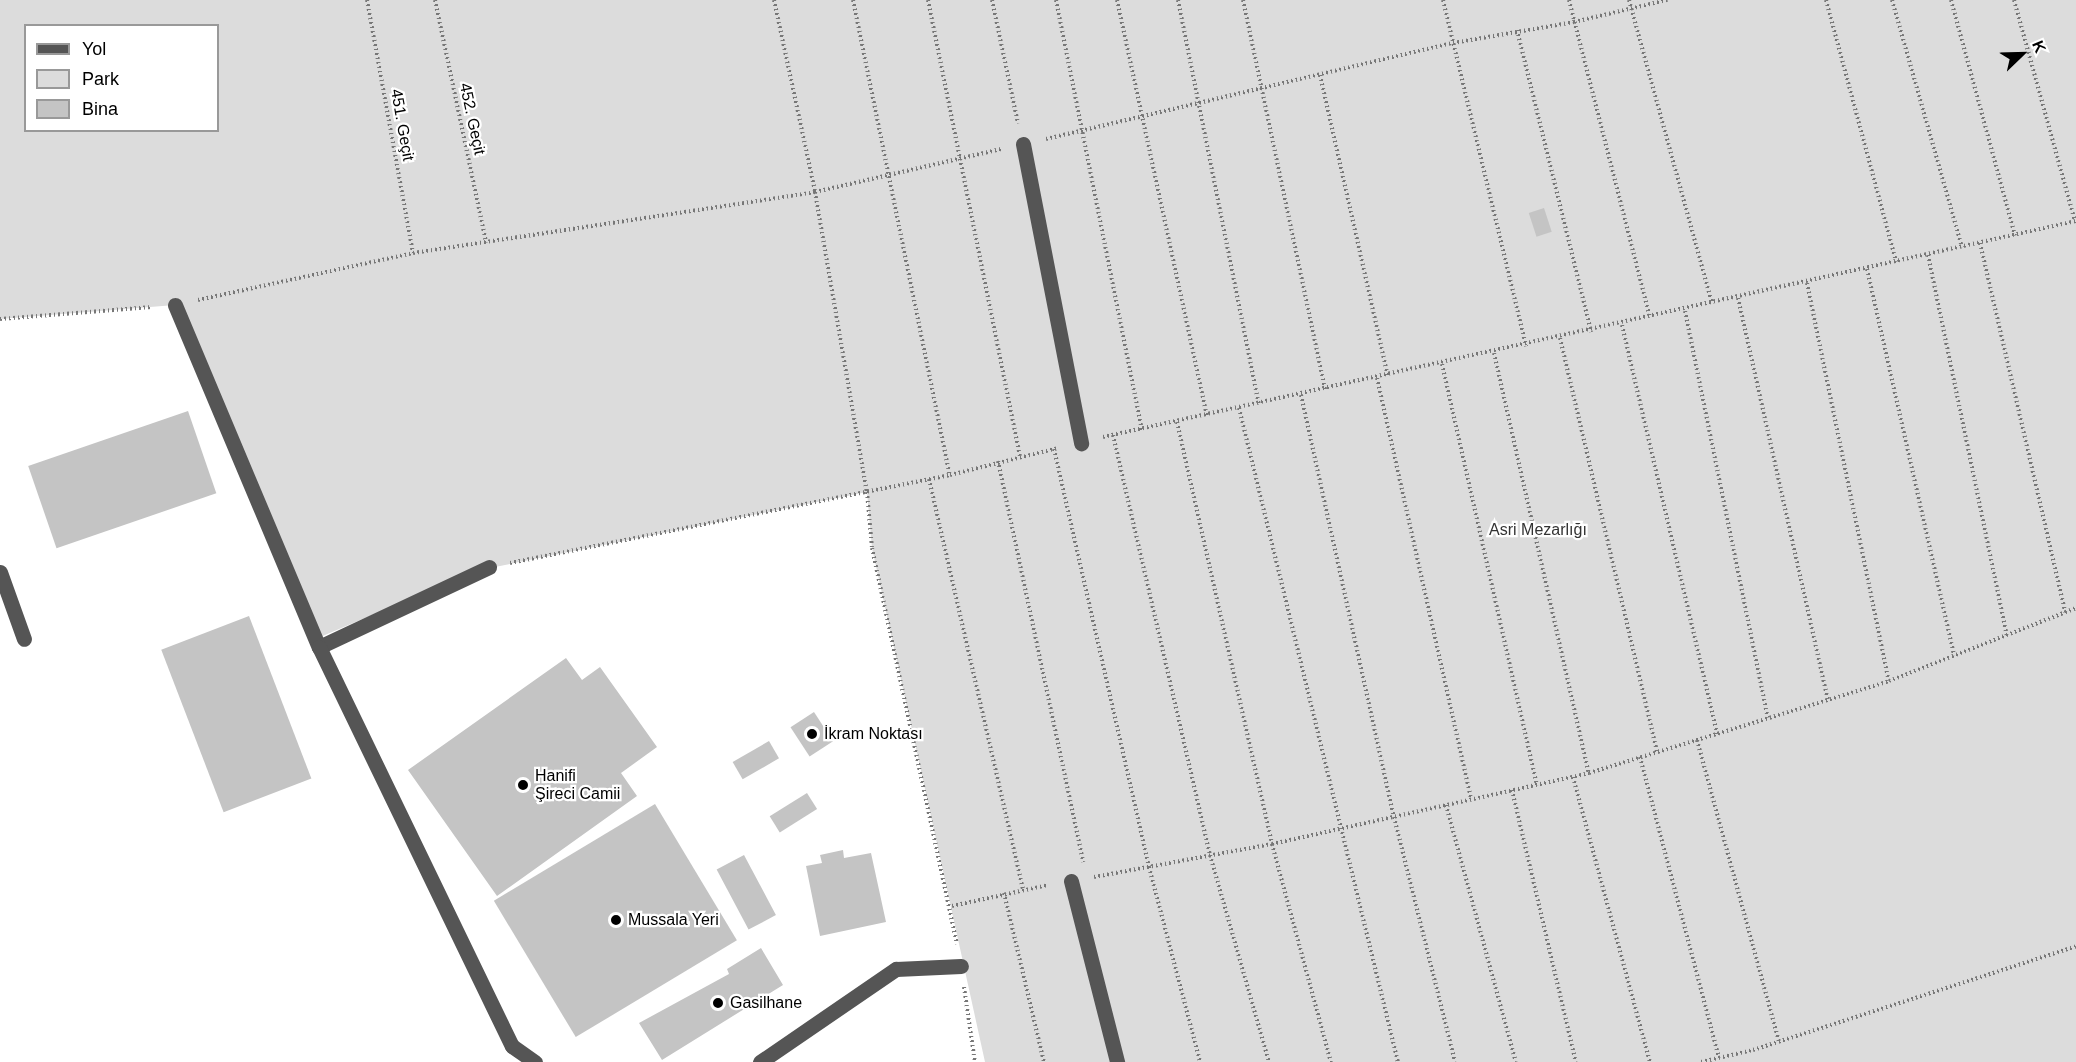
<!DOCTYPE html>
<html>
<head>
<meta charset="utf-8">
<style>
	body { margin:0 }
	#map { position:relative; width:2076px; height:1062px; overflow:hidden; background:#fff; font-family:Arial,sans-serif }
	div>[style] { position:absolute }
	.green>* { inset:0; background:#dcdcdc }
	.building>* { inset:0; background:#c4c4c4; transform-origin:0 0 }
	.path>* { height:4px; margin-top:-2px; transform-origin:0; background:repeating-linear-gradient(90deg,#777 0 1.5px,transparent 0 4.5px) }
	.minor>* { height:15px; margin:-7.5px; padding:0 7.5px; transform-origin:7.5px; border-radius:7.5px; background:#555 }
	.dots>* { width:16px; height:16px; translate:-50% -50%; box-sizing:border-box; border:3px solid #fff; border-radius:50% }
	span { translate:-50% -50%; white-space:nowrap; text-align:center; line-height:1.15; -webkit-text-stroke:4.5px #fff; paint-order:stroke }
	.street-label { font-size:16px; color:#000 }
	.park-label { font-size:16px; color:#333 }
	.poi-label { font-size:16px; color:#000 }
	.left { translate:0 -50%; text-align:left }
	.legend { position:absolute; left:24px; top:24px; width:195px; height:108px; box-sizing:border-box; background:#fff; border:2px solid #999; margin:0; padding:8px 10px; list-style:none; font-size:18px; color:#000 }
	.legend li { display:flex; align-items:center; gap:12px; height:30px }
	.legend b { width:30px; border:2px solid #999 }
	.north { position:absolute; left:1992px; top:24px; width:60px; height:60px; -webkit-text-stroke:4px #fff; paint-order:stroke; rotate:67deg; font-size:16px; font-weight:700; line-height:24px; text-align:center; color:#000 }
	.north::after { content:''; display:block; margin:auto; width:21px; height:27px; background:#000; clip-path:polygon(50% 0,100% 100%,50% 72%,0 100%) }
</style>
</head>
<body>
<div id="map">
	<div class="green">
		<i style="clip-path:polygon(evenodd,0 0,2076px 0,2076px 1062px,985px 1062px,872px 548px,867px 492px,475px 571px,318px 638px,175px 305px,0 319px,0 0,26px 26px,218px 26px,218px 130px,26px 130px,26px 26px)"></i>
	</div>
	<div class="building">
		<i style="left:1544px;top:208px;width:25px;height:16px;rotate:72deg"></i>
		<i style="left:188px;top:411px;width:87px;height:169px;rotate:71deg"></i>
		<i style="left:249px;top:616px;width:174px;height:94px;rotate:69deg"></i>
		<i style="clip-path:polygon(566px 658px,582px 680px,600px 667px,657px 747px,621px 773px,637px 796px,497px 896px,408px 770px)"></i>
		<i style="left:814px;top:712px;width:35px;height:28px;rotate:57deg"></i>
		<i style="left:769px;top:741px;width:20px;height:42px;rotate:60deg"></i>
		<i style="left:807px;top:793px;width:19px;height:44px;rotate:58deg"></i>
		<i style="left:655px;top:804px;width:159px;height:188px;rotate:59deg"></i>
		<i style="clip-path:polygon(843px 850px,844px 858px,871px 853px,886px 922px,820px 936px,806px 866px,822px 863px,820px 855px)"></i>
		<i style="left:744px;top:855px;width:68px;height:31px;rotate:62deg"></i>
		<i style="clip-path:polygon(761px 948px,783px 985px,662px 1060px,639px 1023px,729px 974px,727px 969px)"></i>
	</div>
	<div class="path">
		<i style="left:367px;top:0;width:257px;rotate:79.7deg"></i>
		<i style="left:435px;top:0;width:248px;rotate:78.1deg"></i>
		<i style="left:774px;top:0;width:196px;rotate:77.9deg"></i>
		<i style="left:815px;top:192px;width:304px;rotate:80.2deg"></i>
		<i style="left:867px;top:492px;width:56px;rotate:84.9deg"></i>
		<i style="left:872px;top:548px;width:405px;rotate:77.9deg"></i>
		<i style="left:853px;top:0;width:485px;rotate:78.5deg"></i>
		<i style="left:928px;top:0;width:465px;rotate:78.6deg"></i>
		<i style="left:992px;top:0;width:126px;rotate:78.1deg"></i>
		<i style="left:1056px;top:0;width:439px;rotate:78.7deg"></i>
		<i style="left:1117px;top:0;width:425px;rotate:77.8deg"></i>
		<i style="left:1178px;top:0;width:412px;rotate:78.7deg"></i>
		<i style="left:1243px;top:0;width:398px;rotate:78.1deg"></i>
		<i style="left:1443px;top:0;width:356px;rotate:76.5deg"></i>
		<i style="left:1569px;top:0;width:328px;rotate:75.7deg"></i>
		<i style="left:1629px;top:0;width:315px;rotate:74.7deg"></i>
		<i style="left:1826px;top:0;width:271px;rotate:75deg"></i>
		<i style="left:1892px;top:0;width:257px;rotate:74.2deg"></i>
		<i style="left:1951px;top:0;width:244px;rotate:74.8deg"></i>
		<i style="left:2014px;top:0;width:229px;rotate:74.6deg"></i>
		<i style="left:1517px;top:30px;width:311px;rotate:76.2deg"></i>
		<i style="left:1320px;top:75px;width:309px;rotate:77.3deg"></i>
		<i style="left:1046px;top:139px;width:418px;rotate:-13.3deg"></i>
		<i style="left:1453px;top:43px;width:123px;rotate:-9.8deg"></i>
		<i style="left:1574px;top:22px;width:96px;rotate:-13.3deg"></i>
		<i style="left:1980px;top:243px;width:379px;rotate:77deg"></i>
		<i style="left:1928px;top:255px;width:388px;rotate:78.3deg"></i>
		<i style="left:1867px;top:269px;width:396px;rotate:77.3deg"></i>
		<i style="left:1807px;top:283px;width:406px;rotate:78.4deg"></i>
		<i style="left:1738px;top:298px;width:411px;rotate:77.4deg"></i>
		<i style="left:198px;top:300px;width:220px;rotate:-12.3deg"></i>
		<i style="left:413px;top:253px;width:407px;rotate:-8.6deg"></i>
		<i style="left:815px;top:192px;width:191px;rotate:-13deg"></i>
		<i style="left:1685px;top:311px;width:415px;rotate:78.5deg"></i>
		<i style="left:0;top:319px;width:152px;rotate:-4.5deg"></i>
		<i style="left:1622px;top:325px;width:420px;rotate:76.9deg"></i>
		<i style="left:1560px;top:338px;width:425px;rotate:76.8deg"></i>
		<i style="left:1494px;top:353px;width:431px;rotate:77.3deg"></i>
		<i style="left:1442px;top:364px;width:432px;rotate:77.3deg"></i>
		<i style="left:1377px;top:378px;width:431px;rotate:77.4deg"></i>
		<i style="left:1301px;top:395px;width:432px;rotate:77.6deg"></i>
		<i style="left:1394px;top:817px;width:252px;rotate:76deg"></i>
		<i style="left:1239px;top:408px;width:673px;rotate:76.34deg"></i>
		<i style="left:1177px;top:422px;width:433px;rotate:77.3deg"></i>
		<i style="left:1272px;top:844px;width:226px;rotate:74.9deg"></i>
		<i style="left:1113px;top:435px;width:431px;rotate:77deg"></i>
		<i style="left:1210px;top:855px;width:215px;rotate:74.1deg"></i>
		<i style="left:1103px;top:437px;width:997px;rotate:-12.52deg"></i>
		<i style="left:1054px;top:449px;width:429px;rotate:77.2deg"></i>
		<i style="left:1149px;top:867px;width:202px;rotate:75.3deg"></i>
		<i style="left:998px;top:461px;width:410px;rotate:78deg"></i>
		<i style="left:929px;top:479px;width:422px;rotate:77.1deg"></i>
		<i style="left:510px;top:563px;width:449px;rotate:-11.3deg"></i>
		<i style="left:950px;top:475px;width:111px;rotate:-14deg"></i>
		<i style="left:1697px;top:740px;width:312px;rotate:74.8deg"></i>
		<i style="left:1640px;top:757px;width:311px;rotate:75.3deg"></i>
		<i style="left:1573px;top:777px;width:295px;rotate:74.9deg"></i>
		<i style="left:1512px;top:790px;width:279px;rotate:76.8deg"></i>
		<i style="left:1446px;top:805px;width:266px;rotate:74.8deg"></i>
		<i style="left:1094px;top:877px;width:181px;rotate:-10.5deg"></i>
		<i style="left:1272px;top:844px;width:325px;rotate:-12.6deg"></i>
		<i style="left:1589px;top:773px;width:314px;rotate:-17deg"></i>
		<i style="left:1889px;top:681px;width:201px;rotate:-21.3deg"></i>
		<i style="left:1004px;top:893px;width:174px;rotate:76.7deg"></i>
		<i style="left:952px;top:906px;width:98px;rotate:-12.3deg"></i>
		<i style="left:964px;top:987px;width:76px;rotate:81.7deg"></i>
		<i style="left:1701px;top:1062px;width:53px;rotate:-13deg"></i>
		<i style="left:1753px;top:1050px;width:339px;rotate:-17.8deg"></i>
	</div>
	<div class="minor">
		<i style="left:1023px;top:144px;width:305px;rotate:79deg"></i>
		<i style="left:175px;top:305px;width:371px;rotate:67.2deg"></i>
		<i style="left:319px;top:647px;width:188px;rotate:-25.2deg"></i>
		<i style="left:0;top:572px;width:71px;rotate:70.3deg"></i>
		<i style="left:319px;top:647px;width:443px;rotate:64.2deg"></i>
		<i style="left:512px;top:1046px;width:28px;rotate:35deg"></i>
		<i style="left:1071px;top:881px;width:187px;rotate:75.7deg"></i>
		<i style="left:760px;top:1062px;width:165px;rotate:-34.4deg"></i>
		<i style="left:896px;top:969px;width:65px;rotate:-2.6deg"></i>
	</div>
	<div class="dots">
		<i style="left:812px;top:734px;background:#000"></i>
		<i style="left:523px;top:785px;background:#000"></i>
		<i style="left:616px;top:920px;background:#000"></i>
		<i style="left:718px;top:1003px;background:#000"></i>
	</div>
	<div class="street-label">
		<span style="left:472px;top:119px;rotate:78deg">452. Geçit</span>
		<span style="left:402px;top:125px;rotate:80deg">451. Geçit</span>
	</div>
	<div class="park-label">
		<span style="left:1538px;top:530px">Asri Mezarlığı</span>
	</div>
	<div class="poi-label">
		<span class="left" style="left:824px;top:734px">İkram Noktası</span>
		<span class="left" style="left:535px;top:785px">Hanifi<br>Şireci Camii</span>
		<span class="left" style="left:628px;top:920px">Mussala Yeri</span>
		<span class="left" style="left:730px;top:1003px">Gasilhane</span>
	</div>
	<ul class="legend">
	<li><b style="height:8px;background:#555"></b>Yol</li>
	<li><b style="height:16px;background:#dcdcdc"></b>Park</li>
	<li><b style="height:16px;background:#c4c4c4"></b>Bina</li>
	</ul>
	<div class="north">K</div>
</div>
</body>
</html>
